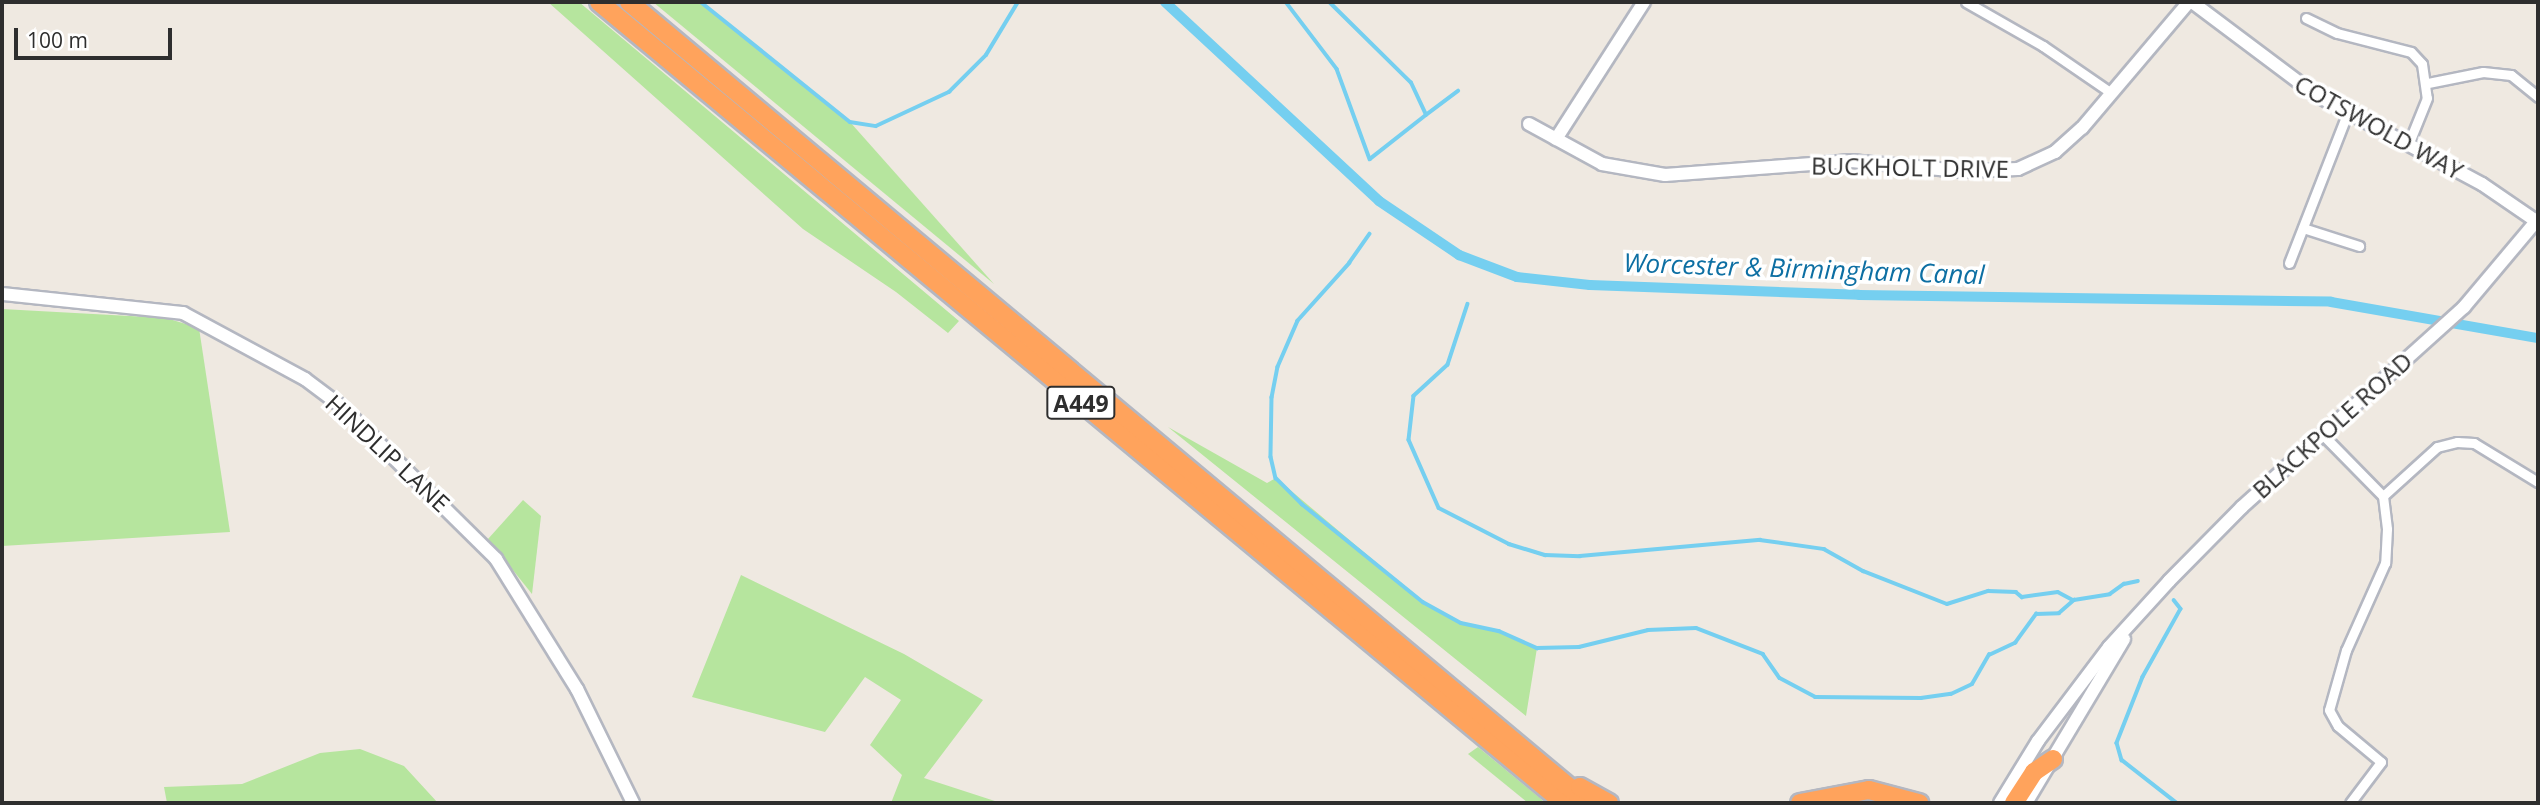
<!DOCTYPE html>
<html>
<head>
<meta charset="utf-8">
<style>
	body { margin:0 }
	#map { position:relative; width:2540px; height:805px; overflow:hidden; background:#efe9e1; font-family:"Open Sans",sans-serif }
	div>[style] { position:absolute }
	.green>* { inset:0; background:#b6e59e }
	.stream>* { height:3.5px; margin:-1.75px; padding:0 1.75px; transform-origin:1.75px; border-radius:1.75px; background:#75cff0 }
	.canal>* { height:10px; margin:-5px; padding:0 5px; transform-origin:5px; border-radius:5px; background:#75cff0 }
	.roads { filter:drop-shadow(2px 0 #b4b7c1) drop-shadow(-2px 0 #b4b7c1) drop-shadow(0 2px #b4b7c1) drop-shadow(0 -2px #b4b7c1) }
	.street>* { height:9px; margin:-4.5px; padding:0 4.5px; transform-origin:4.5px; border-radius:4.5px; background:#fff }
	.secondary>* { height:12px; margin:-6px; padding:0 6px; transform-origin:6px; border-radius:6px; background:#fff }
	.highway>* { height:18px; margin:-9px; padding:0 9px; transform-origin:9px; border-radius:9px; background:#ffa35c }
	span { translate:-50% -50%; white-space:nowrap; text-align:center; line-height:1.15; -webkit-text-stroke:7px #fff; paint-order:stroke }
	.shield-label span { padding:2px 5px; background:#fff; border:2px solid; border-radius:5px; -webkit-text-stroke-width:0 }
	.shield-label { font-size:23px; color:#2e2e2e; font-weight:700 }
	.street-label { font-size:24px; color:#2e2e2e }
	.water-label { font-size:26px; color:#0d6fa3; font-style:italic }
	.frame { position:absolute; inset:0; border:4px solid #2e2e2e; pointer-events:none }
	.scale { position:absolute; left:14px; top:28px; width:158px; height:32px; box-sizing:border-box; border:4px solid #2e2e2e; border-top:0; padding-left:9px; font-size:21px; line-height:24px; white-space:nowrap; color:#2e2e2e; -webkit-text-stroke:5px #fff; paint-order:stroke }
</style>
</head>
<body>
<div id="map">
	<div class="green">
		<i style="clip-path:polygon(548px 2px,579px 2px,959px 321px,948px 333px,896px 292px,803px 229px)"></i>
		<i style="clip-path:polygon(653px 2px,701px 2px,850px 122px,994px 284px)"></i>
		<i style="clip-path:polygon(2px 309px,166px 318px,199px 328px,230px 532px,2px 546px)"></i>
		<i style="clip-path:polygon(1168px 427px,1267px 483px,1276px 478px,1423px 602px,1461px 623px,1499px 631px,1537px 648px,1526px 716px)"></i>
		<i style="clip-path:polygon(523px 500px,541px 516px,532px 594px,488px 539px)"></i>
		<i style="clip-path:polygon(741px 575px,904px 654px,983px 700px,924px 778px,1001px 803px,891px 803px,902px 775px,870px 745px,901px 700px,865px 677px,825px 732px,692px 697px)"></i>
		<i style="clip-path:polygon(1478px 747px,1540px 798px,1545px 803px,1528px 803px,1468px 754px)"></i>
		<i style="clip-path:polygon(360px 749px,404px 766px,438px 803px,167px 803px,164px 787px,242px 784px,320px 753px)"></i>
	</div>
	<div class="stream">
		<i style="left:701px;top:2px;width:191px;rotate:38.8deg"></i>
		<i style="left:850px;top:122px;width:26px;rotate:9deg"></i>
		<i style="left:876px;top:126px;width:81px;rotate:-25deg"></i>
		<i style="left:949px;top:92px;width:52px;rotate:-45deg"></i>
		<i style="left:986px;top:55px;width:62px;rotate:-58.9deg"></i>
		<i style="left:1286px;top:2px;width:84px;rotate:52.7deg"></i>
		<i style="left:1337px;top:69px;width:96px;rotate:69.9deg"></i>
		<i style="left:1370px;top:159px;width:71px;rotate:-38.2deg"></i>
		<i style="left:1426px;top:115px;width:35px;rotate:-115deg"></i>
		<i style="left:1411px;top:83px;width:115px;rotate:-135.4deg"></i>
		<i style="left:1426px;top:115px;width:40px;rotate:-37deg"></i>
		<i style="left:1370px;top:234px;width:35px;rotate:125deg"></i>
		<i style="left:1350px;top:263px;width:78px;rotate:131.9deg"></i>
		<i style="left:1298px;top:321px;width:50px;rotate:113.5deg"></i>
		<i style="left:1278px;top:367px;width:31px;rotate:101deg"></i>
		<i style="left:1272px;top:397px;width:60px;rotate:91deg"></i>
		<i style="left:1271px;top:457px;width:22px;rotate:77deg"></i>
		<i style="left:1276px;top:478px;width:37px;rotate:45deg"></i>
		<i style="left:1302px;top:504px;width:156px;rotate:39deg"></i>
		<i style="left:1423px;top:602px;width:43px;rotate:28.9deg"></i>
		<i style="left:1461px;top:623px;width:39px;rotate:12deg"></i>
		<i style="left:1499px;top:631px;width:42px;rotate:24.1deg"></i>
		<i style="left:1537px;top:648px;width:42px;rotate:-1.4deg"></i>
		<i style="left:1579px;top:647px;width:71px;rotate:-13.8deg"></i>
		<i style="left:1648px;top:630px;width:48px;rotate:-2.4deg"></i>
		<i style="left:1696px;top:628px;width:72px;rotate:21.2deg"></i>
		<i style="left:1763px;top:654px;width:29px;rotate:55deg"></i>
		<i style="left:1780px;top:678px;width:40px;rotate:28deg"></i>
		<i style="left:1815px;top:697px;width:106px;rotate:0.5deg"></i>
		<i style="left:1921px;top:698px;width:30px;rotate:-8deg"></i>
		<i style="left:1951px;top:694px;width:23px;rotate:-25deg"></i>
		<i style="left:1972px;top:684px;width:34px;rotate:-60deg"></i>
		<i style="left:1989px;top:655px;width:29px;rotate:-25deg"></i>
		<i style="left:2015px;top:643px;width:36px;rotate:-54deg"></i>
		<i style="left:2036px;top:614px;width:23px;rotate:-2deg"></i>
		<i style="left:2059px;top:613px;width:20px;rotate:-41deg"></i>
		<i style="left:2074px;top:600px;width:36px;rotate:-9deg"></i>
		<i style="left:2110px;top:594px;width:17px;rotate:-36deg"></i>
		<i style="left:2124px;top:584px;width:14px;rotate:-12deg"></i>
		<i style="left:1468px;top:304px;width:64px;rotate:108.2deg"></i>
		<i style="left:1448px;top:365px;width:46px;rotate:137.6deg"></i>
		<i style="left:1414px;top:396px;width:44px;rotate:96.5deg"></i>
		<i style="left:1409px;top:440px;width:74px;rotate:66.2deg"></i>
		<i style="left:1439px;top:508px;width:79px;rotate:27.2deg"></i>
		<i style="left:1509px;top:544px;width:38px;rotate:17deg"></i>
		<i style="left:1545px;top:555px;width:35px;rotate:2deg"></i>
		<i style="left:1580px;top:556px;width:181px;rotate:-5.1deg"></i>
		<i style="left:1760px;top:540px;width:65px;rotate:8deg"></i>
		<i style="left:1824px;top:549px;width:45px;rotate:29.4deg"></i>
		<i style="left:1863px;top:571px;width:90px;rotate:21.4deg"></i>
		<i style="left:1947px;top:604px;width:43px;rotate:-17.6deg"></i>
		<i style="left:1988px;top:591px;width:28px;rotate:2deg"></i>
		<i style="left:2016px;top:592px;width:8px;rotate:40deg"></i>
		<i style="left:2022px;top:597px;width:36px;rotate:-8deg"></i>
		<i style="left:2058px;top:592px;width:17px;rotate:28deg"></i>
		<i style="left:2174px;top:600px;width:11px;rotate:52deg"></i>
		<i style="left:2181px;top:609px;width:78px;rotate:119.2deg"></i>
		<i style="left:2143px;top:677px;width:71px;rotate:111.5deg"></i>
		<i style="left:2117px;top:743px;width:18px;rotate:74deg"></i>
		<i style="left:2122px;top:760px;width:70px;rotate:38deg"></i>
	</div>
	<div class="canal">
		<i style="left:1165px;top:2px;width:292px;rotate:42.9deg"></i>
		<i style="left:1379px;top:201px;width:97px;rotate:34deg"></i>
		<i style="left:1459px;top:255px;width:62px;rotate:20.8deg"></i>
		<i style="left:1517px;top:277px;width:73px;rotate:6.3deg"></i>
		<i style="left:1590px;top:285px;width:269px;rotate:2.1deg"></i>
		<i style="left:1859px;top:295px;width:472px;rotate:0.8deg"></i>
		<i style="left:2331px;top:302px;width:210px;rotate:9.9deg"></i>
	</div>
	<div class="roads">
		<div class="street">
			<i style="left:1966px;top:2px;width:89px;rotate:29.7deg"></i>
			<i style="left:2043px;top:46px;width:81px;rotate:34.5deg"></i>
			<i style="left:2306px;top:18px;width:34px;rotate:26deg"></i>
			<i style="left:2337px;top:33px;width:76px;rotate:14.4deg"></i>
			<i style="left:2411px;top:52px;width:16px;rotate:47deg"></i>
			<i style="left:2422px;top:64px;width:34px;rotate:82deg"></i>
			<i style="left:2427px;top:98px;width:51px;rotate:112deg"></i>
			<i style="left:2428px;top:83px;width:56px;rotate:-11.3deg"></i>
			<i style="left:2483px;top:72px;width:28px;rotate:6deg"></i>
			<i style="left:2511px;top:75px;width:35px;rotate:39deg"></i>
			<i style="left:2303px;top:228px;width:59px;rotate:17.8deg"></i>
			<i style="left:2289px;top:263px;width:160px;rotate:-68.7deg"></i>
			<i style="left:2322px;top:434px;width:87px;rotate:45.5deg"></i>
			<i style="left:2383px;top:496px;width:33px;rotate:83deg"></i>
			<i style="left:2387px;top:529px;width:34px;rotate:93deg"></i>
			<i style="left:2385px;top:563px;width:95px;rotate:114.1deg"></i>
			<i style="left:2346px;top:650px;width:62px;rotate:105.8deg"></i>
			<i style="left:2329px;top:710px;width:18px;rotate:61deg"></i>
			<i style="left:2338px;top:726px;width:56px;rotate:39.9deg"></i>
			<i style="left:2381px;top:762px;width:51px;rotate:127.1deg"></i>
			<i style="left:2383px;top:496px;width:73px;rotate:-42.2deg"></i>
			<i style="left:2437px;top:447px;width:21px;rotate:-14deg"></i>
			<i style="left:2457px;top:442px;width:17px;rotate:3deg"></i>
			<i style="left:2474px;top:443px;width:75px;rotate:31.4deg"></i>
		</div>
		<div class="secondary">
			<i style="left:2192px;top:2px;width:155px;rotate:36.9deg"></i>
			<i style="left:2316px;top:95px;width:188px;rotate:28.2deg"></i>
			<i style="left:2482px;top:184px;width:65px;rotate:34.4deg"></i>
			<i style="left:1529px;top:124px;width:83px;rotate:28.7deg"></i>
			<i style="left:1602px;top:164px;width:64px;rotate:9.9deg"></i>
			<i style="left:1665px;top:175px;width:187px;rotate:-4.3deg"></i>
			<i style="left:1851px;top:161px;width:110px;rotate:5.2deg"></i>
			<i style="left:1961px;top:171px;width:57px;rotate:-2deg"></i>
			<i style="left:2018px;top:169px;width:41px;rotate:-24.7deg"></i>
			<i style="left:2055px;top:152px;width:36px;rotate:-42deg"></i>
			<i style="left:2082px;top:128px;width:165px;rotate:-49.7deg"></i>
			<i style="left:1556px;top:139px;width:163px;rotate:-57.3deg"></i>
			<i style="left:2px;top:294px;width:182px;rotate:6deg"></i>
			<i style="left:183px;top:313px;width:139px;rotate:28.4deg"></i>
			<i style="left:305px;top:379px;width:45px;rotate:36.9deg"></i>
			<i style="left:341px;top:406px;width:218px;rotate:44.6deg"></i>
			<i style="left:496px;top:559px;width:153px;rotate:58.1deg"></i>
			<i style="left:577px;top:689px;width:127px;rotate:63.8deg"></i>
			<i style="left:2000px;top:803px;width:73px;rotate:-58.5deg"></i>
			<i style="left:2038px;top:741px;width:118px;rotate:-52.9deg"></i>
			<i style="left:2109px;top:647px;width:89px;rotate:-47.7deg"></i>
			<i style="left:2169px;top:581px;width:104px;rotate:-45.4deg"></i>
			<i style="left:2242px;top:507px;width:299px;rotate:-42deg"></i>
			<i style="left:2464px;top:307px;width:115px;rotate:-49.9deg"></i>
			<i style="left:2026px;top:803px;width:191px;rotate:-59.1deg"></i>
		</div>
		<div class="highway">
			<i style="left:599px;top:2px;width:1254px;rotate:39.69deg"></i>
			<i style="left:629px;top:2px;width:1250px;rotate:39.87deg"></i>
			<i style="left:1580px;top:787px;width:33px;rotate:29deg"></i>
			<i style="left:1800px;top:803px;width:70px;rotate:-10.7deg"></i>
			<i style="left:1869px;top:790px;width:52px;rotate:14.6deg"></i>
			<i style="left:2014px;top:803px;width:37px;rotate:-57deg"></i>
			<i style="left:2034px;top:772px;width:23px;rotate:-34deg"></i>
		</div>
	</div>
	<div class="shield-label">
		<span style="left:1081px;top:403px">A449</span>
	</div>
	<div class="street-label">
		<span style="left:2379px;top:127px;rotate:29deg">COTSWOLD WAY</span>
		<span style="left:1910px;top:167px;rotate:1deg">BUCKHOLT DRIVE</span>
		<span style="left:2332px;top:425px;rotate:-42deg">BLACKPOLE ROAD</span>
		<span style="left:388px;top:453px;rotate:43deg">HINDLIP LANE</span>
	</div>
	<div class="water-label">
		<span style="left:1804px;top:269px;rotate:2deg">Worcester &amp; Birmingham Canal</span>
	</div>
	<div class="frame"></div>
	<div class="scale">100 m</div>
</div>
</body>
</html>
